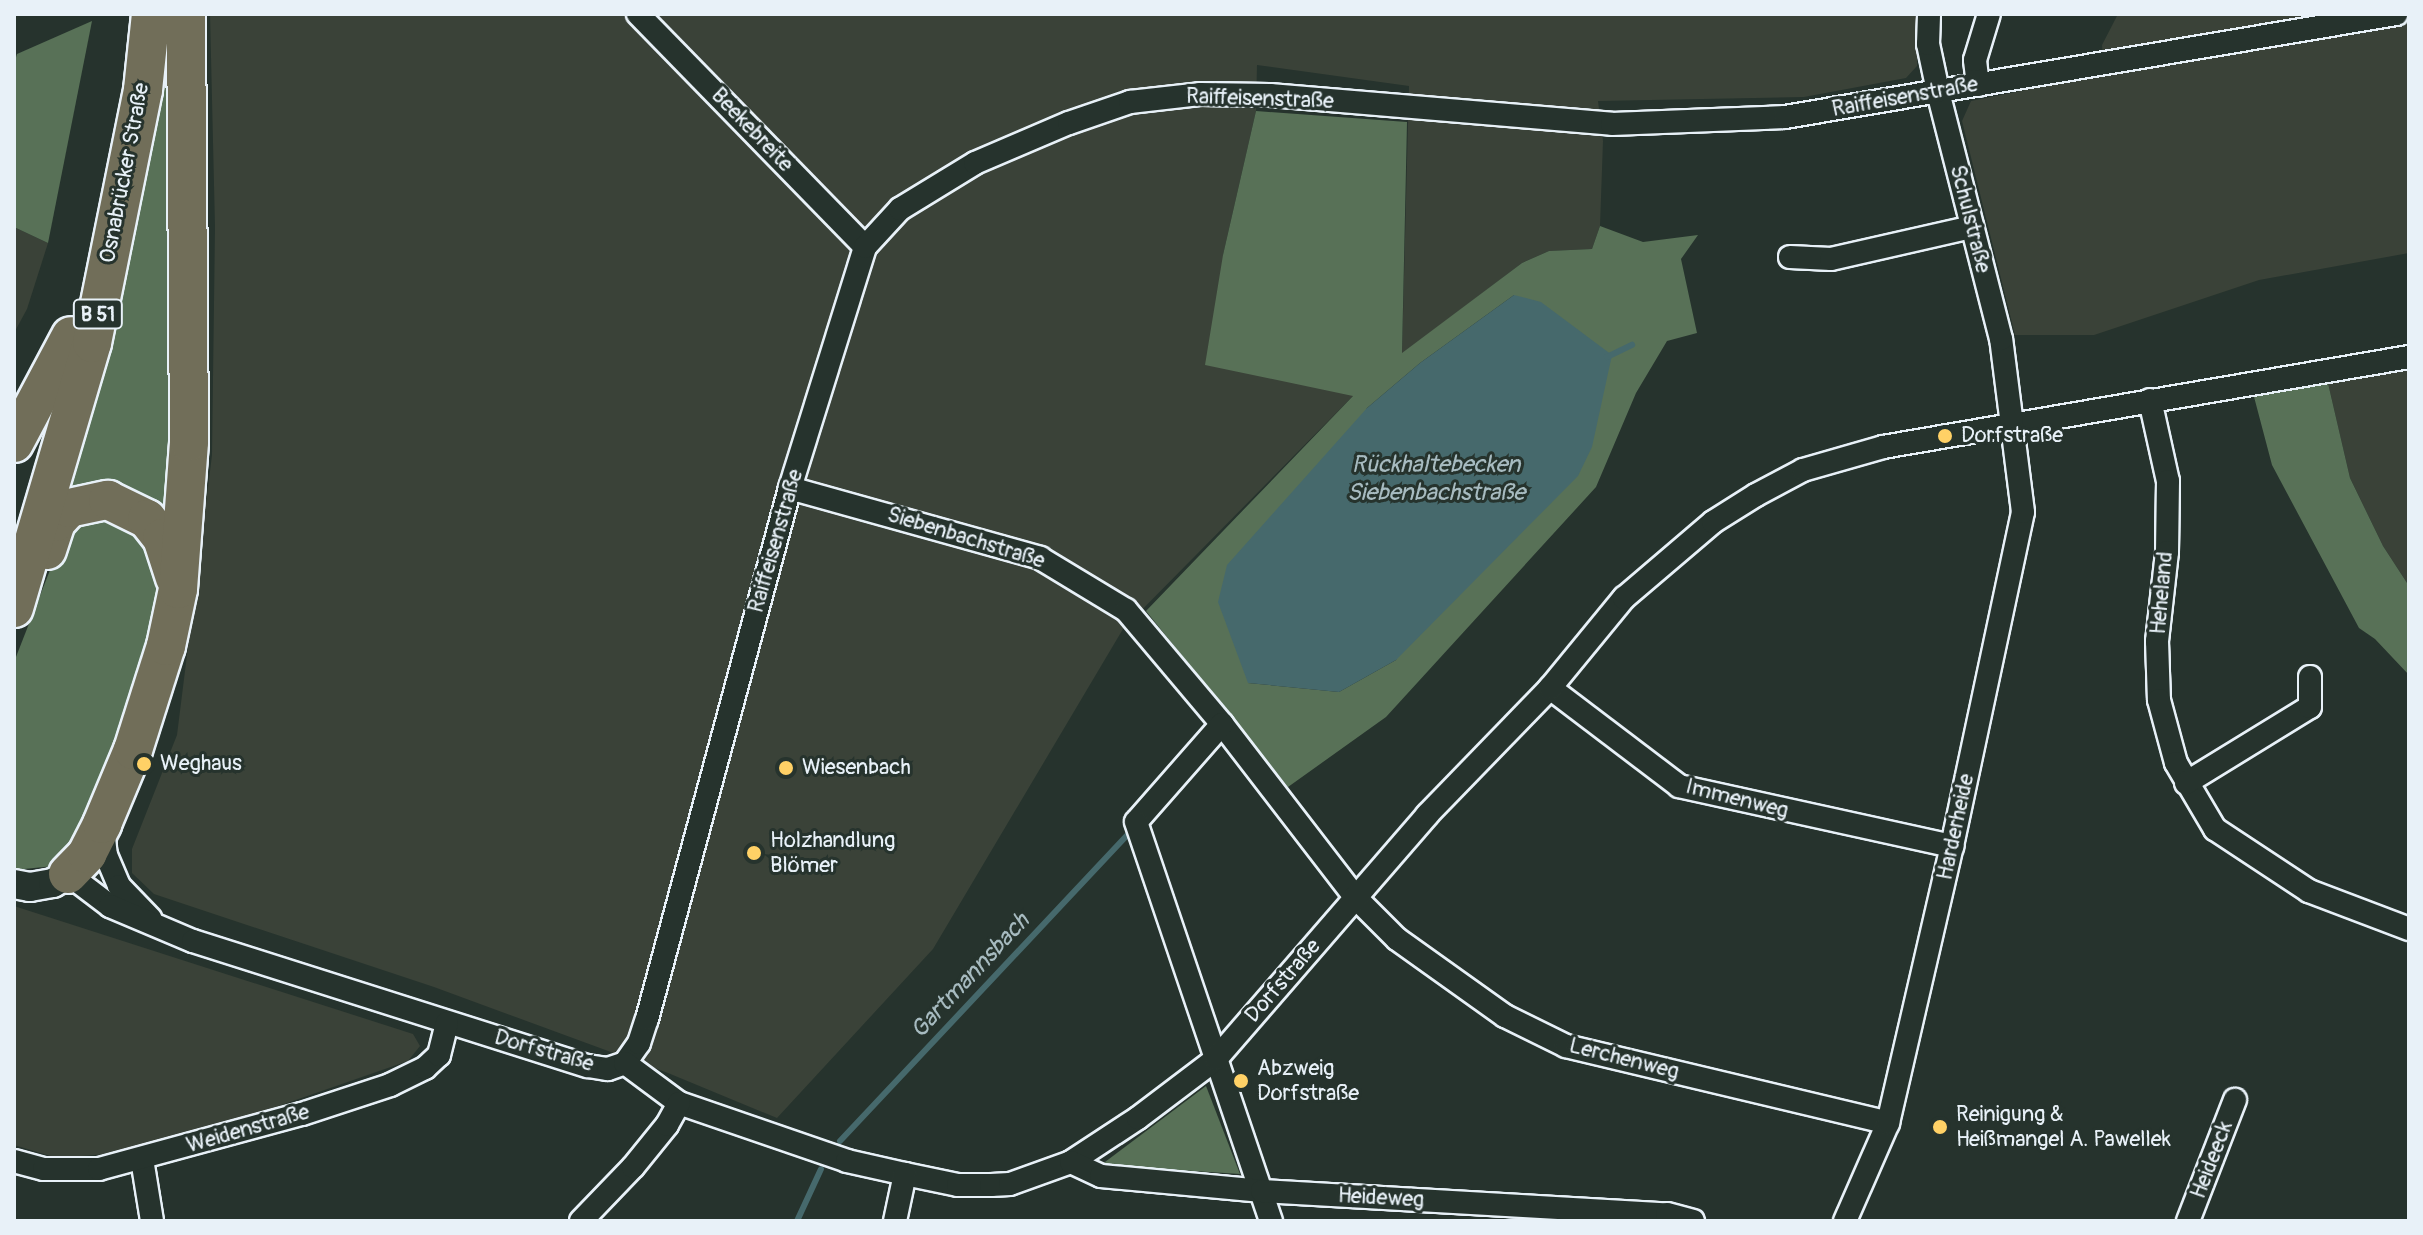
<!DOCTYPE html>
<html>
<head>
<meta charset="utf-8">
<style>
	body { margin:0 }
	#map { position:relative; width:2423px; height:1235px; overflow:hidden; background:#26332d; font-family:Pangolin,sans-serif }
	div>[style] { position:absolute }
	.built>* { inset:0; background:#3a4238 }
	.green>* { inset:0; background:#587157 }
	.water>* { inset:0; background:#46696c }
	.stream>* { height:6px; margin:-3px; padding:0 3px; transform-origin:3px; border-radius:3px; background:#46696c }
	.roads { filter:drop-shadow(2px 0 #e8f1f8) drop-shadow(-2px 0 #e8f1f8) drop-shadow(0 2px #e8f1f8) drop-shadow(0 -2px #e8f1f8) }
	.minor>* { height:22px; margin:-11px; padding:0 11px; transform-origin:11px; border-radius:11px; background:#26332d }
	.tertiary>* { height:28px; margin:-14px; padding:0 14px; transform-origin:14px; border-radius:14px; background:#26332d }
	.trunk>* { height:38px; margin:-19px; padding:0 19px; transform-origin:19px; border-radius:19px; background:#716e59 }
	.dots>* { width:22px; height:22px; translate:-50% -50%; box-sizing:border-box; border:4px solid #26332d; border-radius:50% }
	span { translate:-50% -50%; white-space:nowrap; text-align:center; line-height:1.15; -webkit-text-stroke:6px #26332d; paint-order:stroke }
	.shield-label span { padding:2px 6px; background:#26332d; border:2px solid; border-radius:6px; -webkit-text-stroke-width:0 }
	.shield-label { font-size:20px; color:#e8f1f8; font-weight:700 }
	.street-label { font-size:22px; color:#e8f1f8 }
	.poi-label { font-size:22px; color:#e8f1f8 }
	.left { translate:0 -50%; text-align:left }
	.water-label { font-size:24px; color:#a7bbc0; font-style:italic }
	.frame { position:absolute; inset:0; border:16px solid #e8f1f8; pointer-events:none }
</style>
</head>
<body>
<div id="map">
	<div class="built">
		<i style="clip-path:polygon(210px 14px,1917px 14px,1917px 66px,1906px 78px,1804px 97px,1598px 101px,1603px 141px,1600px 226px,1592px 249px,1549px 251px,1522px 263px,1402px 354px,1409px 86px,1257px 65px,1256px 111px,1223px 255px,1353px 396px,1123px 629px,933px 949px,777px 1118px,668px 1073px,434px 987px,154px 894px,132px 873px,132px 849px,177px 735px,212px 455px,215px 227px)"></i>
		<i style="clip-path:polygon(2118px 14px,2409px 14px,2409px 253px,2259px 280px,2094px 335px,2015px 335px,1962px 121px,1971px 101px,2104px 74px,2102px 45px)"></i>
		<i style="clip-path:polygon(14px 227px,48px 243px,27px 309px,14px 333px)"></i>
		<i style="clip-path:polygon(2409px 366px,2409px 586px,2383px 546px,2350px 478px,2327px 379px)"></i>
		<i style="clip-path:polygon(14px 906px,413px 1034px,420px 1046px,408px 1061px,235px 1121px,108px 1154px,57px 1158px,14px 1145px)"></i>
	</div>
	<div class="green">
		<i style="clip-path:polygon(167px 14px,173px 529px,155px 502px,105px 481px,65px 488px)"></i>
		<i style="clip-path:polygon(92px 21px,48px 243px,14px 227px,14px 64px,17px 54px)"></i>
		<i style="clip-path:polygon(evenodd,1256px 111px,1407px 122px,1402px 353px,1522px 263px,1549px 251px,1592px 249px,1600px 226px,1643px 242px,1698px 235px,1681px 259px,1697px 333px,1667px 341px,1636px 393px,1596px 487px,1386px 717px,1288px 787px,1146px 611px,1353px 396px,1205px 365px,1223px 255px,1256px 111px,1514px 295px,1396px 660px,1339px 692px,1248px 683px,1367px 408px,1420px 363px,1514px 295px)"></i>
		<i style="clip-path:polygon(2327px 379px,2350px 478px,2383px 546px,2409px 586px,2409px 675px,2375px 639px,2359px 628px,2272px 465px,2253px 393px)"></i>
		<i style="clip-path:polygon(93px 512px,134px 523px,157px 551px,161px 613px,136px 692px,85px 820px,54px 866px,14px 870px,14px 662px,52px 565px,69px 532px)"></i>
		<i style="clip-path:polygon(1206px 1086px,1240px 1174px,1101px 1165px)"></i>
	</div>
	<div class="water">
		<i style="clip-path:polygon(1514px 295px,1541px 302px,1612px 355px,1592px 447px,1578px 476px,1396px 660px,1339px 692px,1248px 683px,1218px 602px,1227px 565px,1367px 408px,1420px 363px)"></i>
	</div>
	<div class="stream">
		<i style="left:1607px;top:357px;width:28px;rotate:-26deg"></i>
		<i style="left:840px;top:1141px;width:418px;rotate:-46.8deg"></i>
		<i style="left:797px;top:1221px;width:57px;rotate:-65.2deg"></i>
	</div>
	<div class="roads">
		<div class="minor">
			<i style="left:638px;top:14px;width:325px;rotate:45.7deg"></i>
			<i style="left:1978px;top:85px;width:25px;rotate:-97deg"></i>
			<i style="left:1975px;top:60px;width:48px;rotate:-73.1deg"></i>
			<i style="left:1790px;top:257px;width:41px;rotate:2.8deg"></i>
			<i style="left:1831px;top:259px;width:145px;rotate:-12.8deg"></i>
			<i style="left:2150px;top:400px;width:83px;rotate:77.5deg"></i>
			<i style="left:2168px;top:481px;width:71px;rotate:90.8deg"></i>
			<i style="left:2167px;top:552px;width:90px;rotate:96.4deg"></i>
			<i style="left:2157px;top:641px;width:59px;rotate:88.1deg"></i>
			<i style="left:2159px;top:700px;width:65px;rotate:74.9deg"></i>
			<i style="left:2176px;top:763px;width:77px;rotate:59.4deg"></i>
			<i style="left:2215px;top:829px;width:113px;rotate:33.4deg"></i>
			<i style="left:2309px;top:891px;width:107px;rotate:20.8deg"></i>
			<i style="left:790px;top:488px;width:260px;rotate:15.6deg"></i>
			<i style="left:1040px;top:558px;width:100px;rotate:31.2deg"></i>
			<i style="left:1126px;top:610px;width:149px;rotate:49.9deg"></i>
			<i style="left:1222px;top:724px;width:218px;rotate:52.4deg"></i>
			<i style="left:1355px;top:897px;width:59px;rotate:45deg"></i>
			<i style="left:1397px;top:939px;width:133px;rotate:35.5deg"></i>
			<i style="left:1505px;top:1016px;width:68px;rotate:26.2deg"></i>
			<i style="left:1566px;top:1046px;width:331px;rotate:13.4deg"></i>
			<i style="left:1550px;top:688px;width:162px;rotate:37.2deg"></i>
			<i style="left:1679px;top:786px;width:280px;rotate:12.4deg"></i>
			<i style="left:1222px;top:724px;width:130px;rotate:131.3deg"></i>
			<i style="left:1136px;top:822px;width:421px;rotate:71.3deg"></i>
			<i style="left:2186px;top:783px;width:145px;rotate:-31.5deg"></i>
			<i style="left:2310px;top:707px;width:30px;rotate:-90deg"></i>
			<i style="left:103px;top:828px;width:27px;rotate:84deg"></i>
			<i style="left:106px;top:855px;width:34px;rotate:67deg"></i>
			<i style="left:119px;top:886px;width:45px;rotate:45.9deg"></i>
			<i style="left:68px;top:874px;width:53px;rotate:37.3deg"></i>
			<i style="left:110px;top:906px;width:90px;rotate:22.9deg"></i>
			<i style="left:193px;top:941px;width:414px;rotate:17.6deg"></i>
			<i style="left:588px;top:1066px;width:20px;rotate:9deg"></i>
			<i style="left:608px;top:1069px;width:18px;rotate:-19deg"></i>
			<i style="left:625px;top:1063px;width:24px;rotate:-55deg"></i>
			<i style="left:639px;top:1043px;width:25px;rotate:-72deg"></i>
			<i style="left:647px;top:1019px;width:550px;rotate:-74.93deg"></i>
			<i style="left:790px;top:488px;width:252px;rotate:-72.7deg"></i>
			<i style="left:865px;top:247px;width:52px;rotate:-47.4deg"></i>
			<i style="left:900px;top:209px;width:88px;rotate:-31.5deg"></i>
			<i style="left:975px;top:163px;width:102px;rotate:-23.1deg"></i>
			<i style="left:1069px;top:123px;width:65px;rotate:-19deg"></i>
			<i style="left:1130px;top:102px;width:70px;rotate:-6.5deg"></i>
			<i style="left:1200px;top:94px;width:70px;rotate:0.8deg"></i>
			<i style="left:1270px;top:95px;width:343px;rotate:4.8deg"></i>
			<i style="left:1612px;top:124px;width:173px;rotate:-2.3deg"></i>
			<i style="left:1785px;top:117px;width:620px;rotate:-9.57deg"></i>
			<i style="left:625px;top:1063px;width:67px;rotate:36.5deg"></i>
			<i style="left:679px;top:1103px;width:178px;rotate:19deg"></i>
			<i style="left:847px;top:1161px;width:59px;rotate:12.6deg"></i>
			<i style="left:905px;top:1174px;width:54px;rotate:11.7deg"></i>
			<i style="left:958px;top:1185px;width:33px"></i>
			<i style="left:991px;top:1185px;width:19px;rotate:-3deg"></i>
			<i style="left:1010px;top:1184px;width:65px;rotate:-19.8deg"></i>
			<i style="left:1071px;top:1162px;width:80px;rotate:-33.3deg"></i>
			<i style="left:1138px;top:1118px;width:98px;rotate:-37.1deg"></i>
			<i style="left:1216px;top:1059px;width:323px;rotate:-49.1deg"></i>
			<i style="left:1427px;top:815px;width:177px;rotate:-45.9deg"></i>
			<i style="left:1550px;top:688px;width:117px;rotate:-50.6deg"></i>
			<i style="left:1624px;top:598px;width:117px;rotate:-40.5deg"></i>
			<i style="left:1713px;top:522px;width:51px;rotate:-32.1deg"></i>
			<i style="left:1756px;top:495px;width:53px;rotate:-28deg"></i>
			<i style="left:1803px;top:470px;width:83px;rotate:-16deg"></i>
			<i style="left:1883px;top:447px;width:534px;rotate:-9.71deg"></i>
			<i style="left:142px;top:1159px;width:63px;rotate:80.8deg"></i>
			<i style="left:14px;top:1161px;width:31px;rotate:15deg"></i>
			<i style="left:44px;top:1169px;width:55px"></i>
			<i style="left:99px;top:1169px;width:210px;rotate:-15.2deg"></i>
			<i style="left:302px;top:1114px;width:93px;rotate:-18.2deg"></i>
			<i style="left:390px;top:1085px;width:39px;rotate:-26deg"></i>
			<i style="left:425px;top:1068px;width:19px;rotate:-43deg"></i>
			<i style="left:439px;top:1055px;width:33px;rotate:-76deg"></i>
			<i style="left:1071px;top:1162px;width:33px;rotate:25deg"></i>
			<i style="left:1101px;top:1176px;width:162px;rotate:5.3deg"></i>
			<i style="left:1262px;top:1191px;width:406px;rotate:3.3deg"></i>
			<i style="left:1667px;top:1214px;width:27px;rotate:15deg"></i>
			<i style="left:581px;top:1221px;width:75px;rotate:-46.1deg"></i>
			<i style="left:633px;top:1167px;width:54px;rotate:-51deg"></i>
			<i style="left:667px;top:1125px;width:25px;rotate:-61deg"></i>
			<i style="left:895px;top:1221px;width:48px;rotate:-78deg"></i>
			<i style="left:1845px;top:1221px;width:107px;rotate:-66.3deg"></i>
			<i style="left:1888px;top:1123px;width:284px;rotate:-77deg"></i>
			<i style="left:1952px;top:846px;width:341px;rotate:-78deg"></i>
			<i style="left:2023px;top:512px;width:174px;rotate:-97.2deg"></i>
			<i style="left:2001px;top:339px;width:256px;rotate:-104.3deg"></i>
			<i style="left:1938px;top:91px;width:48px;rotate:-102deg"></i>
			<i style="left:1928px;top:44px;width:30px;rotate:-88deg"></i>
			<i style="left:2188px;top:1221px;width:130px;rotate:-68.8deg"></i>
		</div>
		<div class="tertiary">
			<i style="left:14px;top:884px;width:16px;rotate:11deg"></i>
			<i style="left:30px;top:887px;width:23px;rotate:-10deg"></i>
			<i style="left:53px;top:883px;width:17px;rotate:-31deg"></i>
		</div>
		<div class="trunk">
			<i style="left:14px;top:443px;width:121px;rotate:-62deg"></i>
			<i style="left:47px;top:550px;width:29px;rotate:-72deg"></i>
			<i style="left:56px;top:522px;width:19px;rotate:-47deg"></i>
			<i style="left:69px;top:508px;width:40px;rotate:-12deg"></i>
			<i style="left:108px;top:500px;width:43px;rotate:26deg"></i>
			<i style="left:147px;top:519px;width:24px;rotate:52deg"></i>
			<i style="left:162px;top:538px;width:42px;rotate:72deg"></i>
			<i style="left:14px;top:608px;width:276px;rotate:-73.6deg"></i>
			<i style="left:92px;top:343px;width:258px;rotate:-78.6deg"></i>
			<i style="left:143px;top:90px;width:76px;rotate:-84deg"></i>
			<i style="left:68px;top:874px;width:28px;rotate:-46deg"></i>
			<i style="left:87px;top:854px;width:34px;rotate:-63deg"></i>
			<i style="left:102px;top:824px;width:80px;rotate:-67.3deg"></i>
			<i style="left:133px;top:750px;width:109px;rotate:-72.4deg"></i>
			<i style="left:166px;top:646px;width:58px;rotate:-78.1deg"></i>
			<i style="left:178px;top:589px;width:147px;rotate:-85.7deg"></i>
			<i style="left:189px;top:442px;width:428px;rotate:-90.4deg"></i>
		</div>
	</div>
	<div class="dots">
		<i style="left:1945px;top:436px;background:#ffd166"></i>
		<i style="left:144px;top:764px;background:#ffd166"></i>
		<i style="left:786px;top:768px;background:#ffd166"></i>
		<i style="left:754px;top:853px;background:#ffd166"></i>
		<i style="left:1241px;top:1081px;background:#ffd166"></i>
		<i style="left:1940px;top:1127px;background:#ffd166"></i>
	</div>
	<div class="shield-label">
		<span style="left:98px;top:314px">B 51</span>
	</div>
	<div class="street-label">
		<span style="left:1905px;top:97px;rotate:-10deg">Raiffeisenstraße</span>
		<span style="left:1260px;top:99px;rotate:2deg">Raiffeisenstraße</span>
		<span style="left:752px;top:130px;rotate:46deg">Beekebreite</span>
		<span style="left:125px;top:173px;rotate:-79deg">Osnabrücker Straße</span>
		<span style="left:1970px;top:219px;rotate:76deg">Schulstraße</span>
		<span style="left:966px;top:538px;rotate:17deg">Siebenbachstraße</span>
		<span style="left:776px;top:541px;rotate:-74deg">Raiffeisenstraße</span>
		<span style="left:2162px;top:593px;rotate:-85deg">Heheland</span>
		<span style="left:1737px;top:799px;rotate:14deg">Immenweg</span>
		<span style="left:1956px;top:827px;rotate:-78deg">Harderheide</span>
		<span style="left:1283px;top:981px;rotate:-49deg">Dorfstraße</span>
		<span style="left:544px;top:1051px;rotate:16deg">Dorfstraße</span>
		<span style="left:1624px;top:1059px;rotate:14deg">Lerchenweg</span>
		<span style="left:248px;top:1129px;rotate:-16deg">Weidenstraße</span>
		<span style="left:2212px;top:1160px;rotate:-69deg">Heideeck</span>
		<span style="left:1381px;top:1198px;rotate:3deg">Heideweg</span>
	</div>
	<div class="poi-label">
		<span class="left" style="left:1961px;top:436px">Dorfstraße</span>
		<span class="left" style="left:160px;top:764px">Weghaus</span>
		<span class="left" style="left:802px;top:768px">Wiesenbach</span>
		<span class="left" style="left:770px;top:853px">Holzhandlung<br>Blömer</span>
		<span class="left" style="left:1257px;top:1081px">Abzweig<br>Dorfstraße</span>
		<span class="left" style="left:1956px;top:1127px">Reinigung &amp;<br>Heißmangel A. Pawellek</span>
	</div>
	<div class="water-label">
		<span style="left:1436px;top:479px">Rückhaltebecken<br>Siebenbachstraße</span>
		<span style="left:970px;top:976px;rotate:-47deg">Gartmannsbach</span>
	</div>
	<div class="frame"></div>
</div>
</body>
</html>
